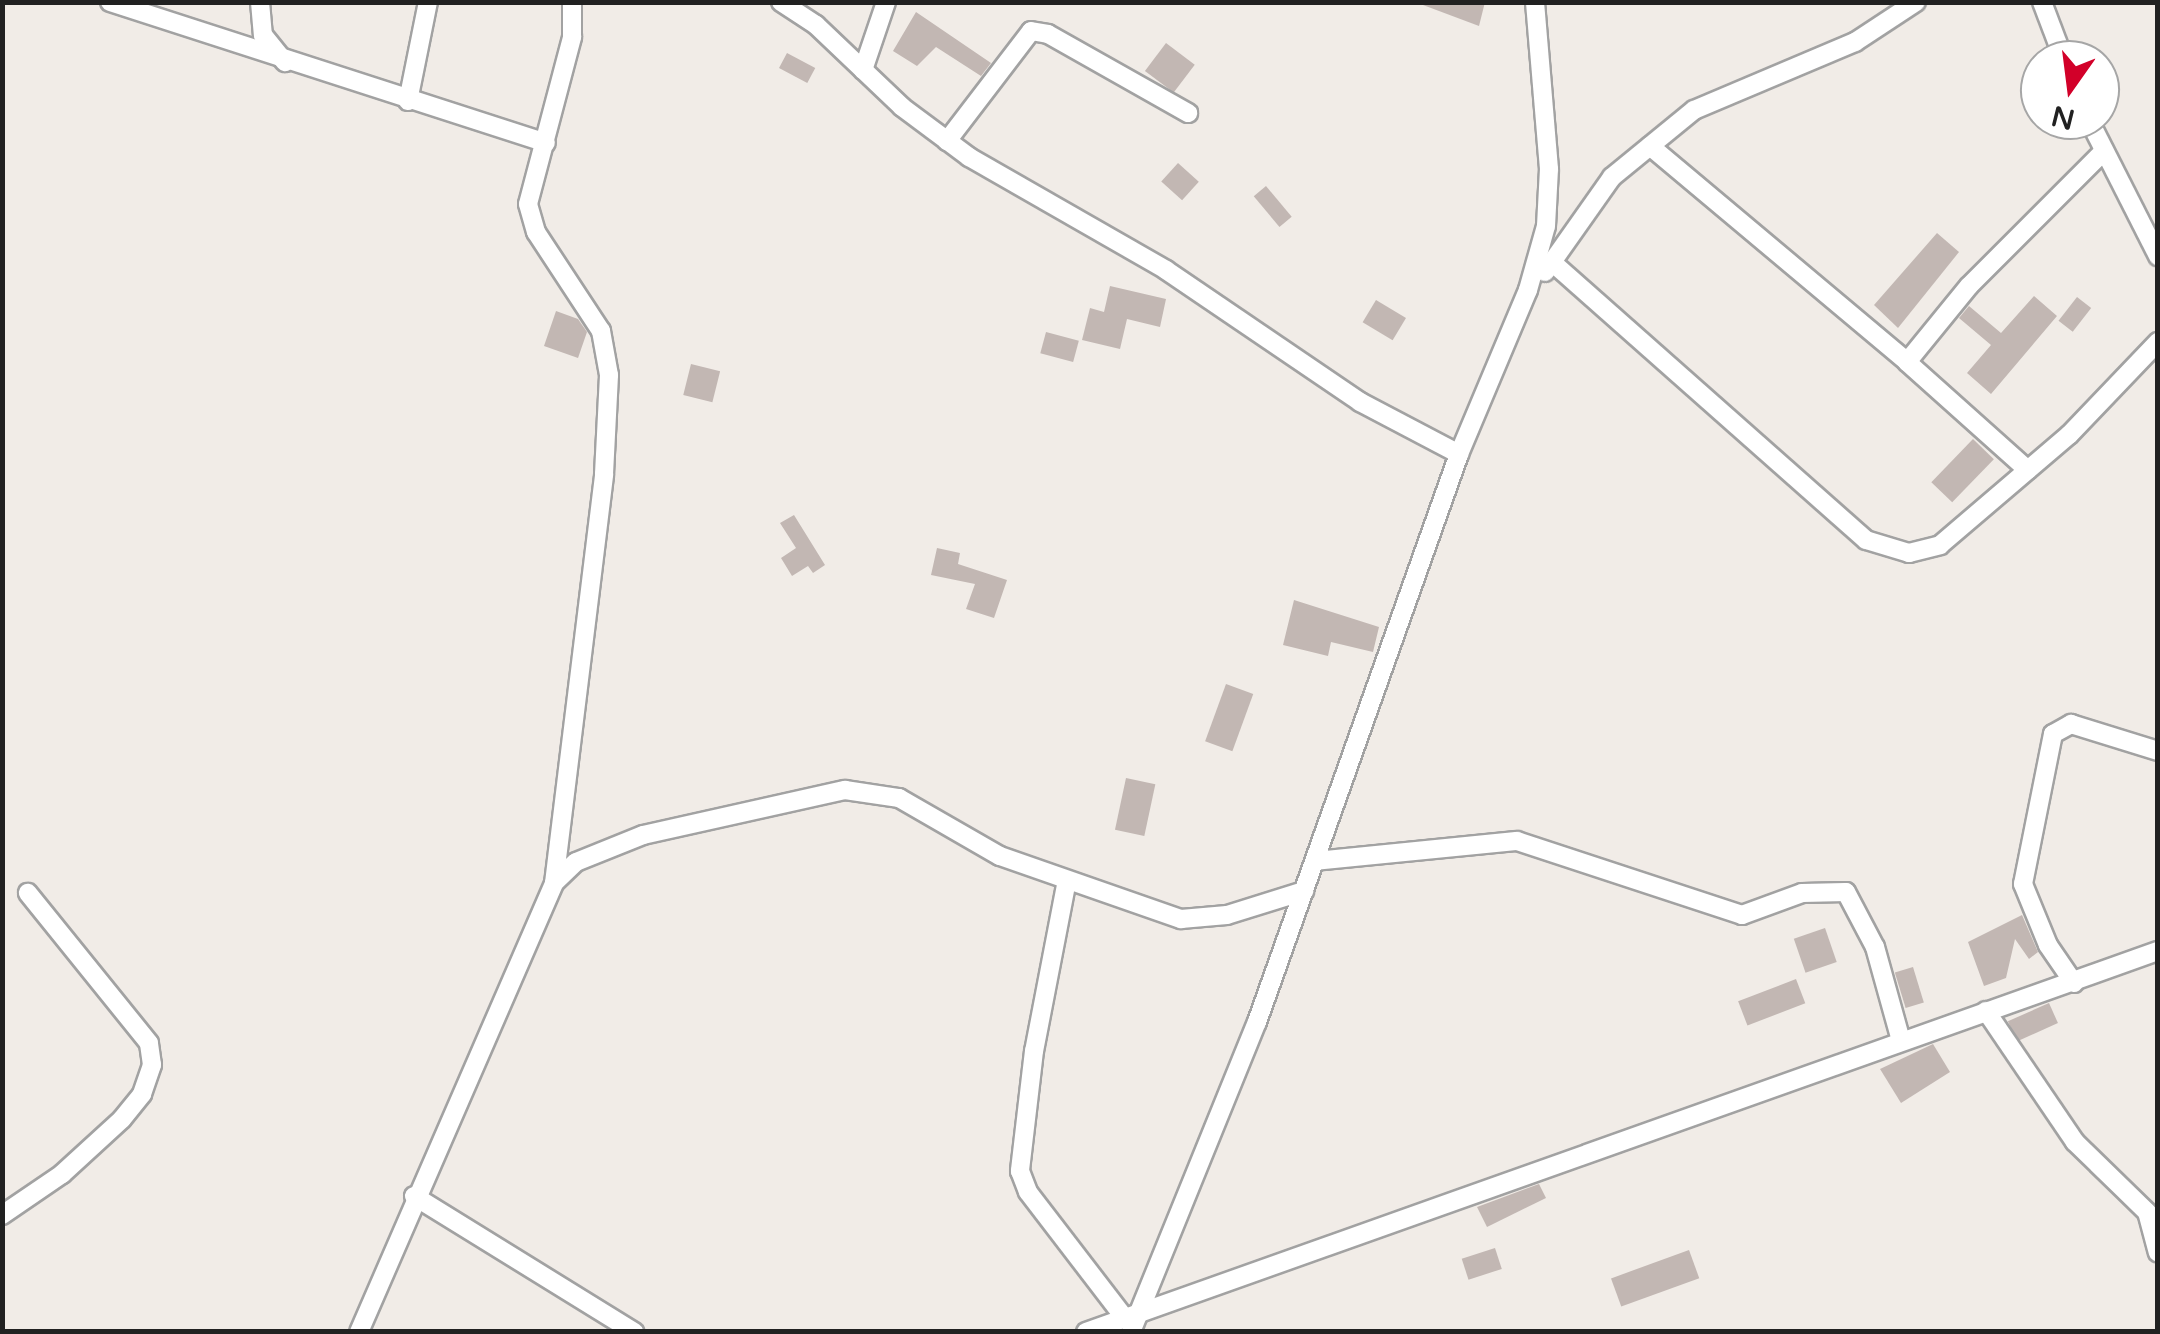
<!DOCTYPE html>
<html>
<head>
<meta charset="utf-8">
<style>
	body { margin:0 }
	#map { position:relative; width:2160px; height:1334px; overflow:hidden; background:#f1ece7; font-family:"Varela Round",sans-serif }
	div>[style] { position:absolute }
	.building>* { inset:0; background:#c2b7b3; transform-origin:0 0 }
	.roads { filter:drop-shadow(2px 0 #a2a2a2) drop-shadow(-2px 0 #a2a2a2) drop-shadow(0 2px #a2a2a2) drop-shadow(0 -2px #a2a2a2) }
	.minor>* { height:18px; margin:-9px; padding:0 9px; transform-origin:9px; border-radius:9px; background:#fff }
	span { translate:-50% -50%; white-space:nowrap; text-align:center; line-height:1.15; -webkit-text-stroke:10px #fff; paint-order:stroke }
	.frame { position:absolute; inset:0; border:5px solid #212121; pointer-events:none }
	.north { position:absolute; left:2020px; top:40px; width:100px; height:100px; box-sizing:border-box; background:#fff; border:2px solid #a6a6a6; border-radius:50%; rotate:194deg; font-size:28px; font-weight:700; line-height:40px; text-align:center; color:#212121 }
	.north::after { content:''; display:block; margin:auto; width:35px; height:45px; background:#d20029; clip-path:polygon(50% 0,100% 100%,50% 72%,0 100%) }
</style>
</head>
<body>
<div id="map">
	<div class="building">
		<i style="clip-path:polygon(1415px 2px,1485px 2px,1479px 26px)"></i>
		<i style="clip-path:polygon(916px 12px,991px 63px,981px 76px,936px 47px,917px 66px,893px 51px)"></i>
		<i style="left:1166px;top:43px;width:36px;height:35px;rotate:37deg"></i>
		<i style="left:787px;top:53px;width:32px;height:17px;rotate:28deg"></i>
		<i style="left:1178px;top:163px;width:28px;height:25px;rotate:42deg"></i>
		<i style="left:1266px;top:186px;width:40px;height:16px;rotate:50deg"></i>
		<i style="clip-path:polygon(1937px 233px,1959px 252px,1898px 328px,1874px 305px)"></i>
		<i style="clip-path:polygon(1110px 286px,1166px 299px,1160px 327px,1127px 319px,1120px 349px,1082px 340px,1090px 308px,1104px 312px)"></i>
		<i style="clip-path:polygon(2034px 296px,2057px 316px,1991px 394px,1967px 373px,1991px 345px,1959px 318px,1969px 306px,2001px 333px)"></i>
		<i style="left:2077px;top:297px;width:18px;height:30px;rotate:38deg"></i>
		<i style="left:1376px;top:300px;width:35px;height:26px;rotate:31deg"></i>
		<i style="clip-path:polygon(556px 311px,578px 319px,587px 332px,578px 358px,544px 346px)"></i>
		<i style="left:1046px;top:332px;width:34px;height:22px;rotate:15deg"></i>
		<i style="left:691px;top:364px;width:30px;height:32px;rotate:14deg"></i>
		<i style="left:1973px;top:439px;width:29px;height:60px;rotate:44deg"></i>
		<i style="clip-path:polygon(794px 515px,825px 565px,813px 573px,808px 566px,792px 576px,781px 558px,796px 548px,780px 523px)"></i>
		<i style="clip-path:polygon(937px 548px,960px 553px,958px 564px,1007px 580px,994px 618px,966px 609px,975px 584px,931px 575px)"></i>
		<i style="clip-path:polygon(1294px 600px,1379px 627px,1373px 652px,1331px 642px,1328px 656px,1283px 645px)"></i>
		<i style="left:1226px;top:684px;width:29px;height:61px;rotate:20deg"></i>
		<i style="left:1126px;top:778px;width:30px;height:53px;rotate:12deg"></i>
		<i style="clip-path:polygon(2022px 915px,2038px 952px,2029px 959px,2015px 939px,2006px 978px,1984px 986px,1968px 942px)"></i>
		<i style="left:1825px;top:928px;width:36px;height:33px;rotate:71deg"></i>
		<i style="left:1913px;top:967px;width:37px;height:19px;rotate:73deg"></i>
		<i style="left:1796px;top:979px;width:26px;height:62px;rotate:69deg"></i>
		<i style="left:2049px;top:1003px;width:22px;height:45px;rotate:66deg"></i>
		<i style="clip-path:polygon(1933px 1044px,1950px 1072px,1901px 1103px,1880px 1069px)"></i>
		<i style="clip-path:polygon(1539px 1184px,1546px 1198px,1487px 1227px,1477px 1207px)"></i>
		<i style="left:1495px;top:1248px;width:22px;height:35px;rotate:72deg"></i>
		<i style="left:1689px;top:1250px;width:30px;height:83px;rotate:70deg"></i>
	</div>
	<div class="roads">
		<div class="minor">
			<i style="left:110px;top:2px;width:458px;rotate:17.9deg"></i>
			<i style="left:260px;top:2px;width:33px;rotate:85deg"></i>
			<i style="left:263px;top:35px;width:35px;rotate:51deg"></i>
			<i style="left:781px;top:2px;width:42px;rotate:33.3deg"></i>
			<i style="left:816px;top:25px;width:119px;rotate:43.6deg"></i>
			<i style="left:902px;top:107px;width:84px;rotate:36.7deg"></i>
			<i style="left:969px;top:157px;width:227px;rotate:29.8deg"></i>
			<i style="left:1166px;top:270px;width:235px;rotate:34.2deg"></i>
			<i style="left:1360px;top:402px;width:112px;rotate:27.7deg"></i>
			<i style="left:2042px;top:2px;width:62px;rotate:69.2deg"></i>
			<i style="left:863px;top:70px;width:72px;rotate:-71.3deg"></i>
			<i style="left:408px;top:101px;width:101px;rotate:-78.6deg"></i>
			<i style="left:2089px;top:120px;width:153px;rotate:63.1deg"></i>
			<i style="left:947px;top:141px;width:138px;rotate:-52.6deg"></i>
			<i style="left:1031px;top:31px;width:17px;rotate:10deg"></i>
			<i style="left:1048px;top:34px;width:161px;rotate:29.4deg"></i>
			<i style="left:1650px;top:146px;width:336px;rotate:40deg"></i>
			<i style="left:1907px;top:362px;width:98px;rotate:-50.8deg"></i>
			<i style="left:1969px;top:286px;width:190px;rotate:-45deg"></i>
			<i style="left:1553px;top:263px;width:418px;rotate:41.5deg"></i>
			<i style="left:1866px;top:540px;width:45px;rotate:16.8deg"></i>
			<i style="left:1909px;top:553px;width:32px;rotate:-14deg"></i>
			<i style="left:1940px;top:545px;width:170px;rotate:-40.5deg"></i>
			<i style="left:2069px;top:435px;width:129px;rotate:-46.3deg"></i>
			<i style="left:1545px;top:272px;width:116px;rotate:-54.8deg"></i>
			<i style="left:1612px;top:177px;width:106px;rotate:-39.3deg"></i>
			<i style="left:1694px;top:110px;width:175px;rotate:-22.9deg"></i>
			<i style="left:1855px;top:42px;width:73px;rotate:-33.3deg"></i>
			<i style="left:1907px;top:362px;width:162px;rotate:41.8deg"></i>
			<i style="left:1315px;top:861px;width:203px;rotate:-5.7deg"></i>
			<i style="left:1517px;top:841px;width:237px;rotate:18.2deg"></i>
			<i style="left:1742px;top:915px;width:64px;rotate:-20.1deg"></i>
			<i style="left:1802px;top:893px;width:44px;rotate:-1.3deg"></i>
			<i style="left:1846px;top:892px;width:62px;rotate:62.2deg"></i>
			<i style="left:1875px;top:947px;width:98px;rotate:74.5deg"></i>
			<i style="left:1067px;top:880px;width:174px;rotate:100.9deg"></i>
			<i style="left:1034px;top:1051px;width:121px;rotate:96.7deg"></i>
			<i style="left:1020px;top:1171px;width:22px;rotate:69deg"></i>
			<i style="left:1028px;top:1192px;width:158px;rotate:52.5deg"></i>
			<i style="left:554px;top:883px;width:30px;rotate:-44deg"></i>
			<i style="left:576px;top:862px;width:72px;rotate:-21.9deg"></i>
			<i style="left:643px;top:835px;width:207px;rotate:-12.6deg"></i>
			<i style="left:845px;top:790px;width:55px;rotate:8.4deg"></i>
			<i style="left:899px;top:798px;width:116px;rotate:29.9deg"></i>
			<i style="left:1000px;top:856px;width:192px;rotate:19.2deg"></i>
			<i style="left:1181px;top:919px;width:46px;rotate:-5deg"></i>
			<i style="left:1227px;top:915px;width:81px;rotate:-17.3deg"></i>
			<i style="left:2074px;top:983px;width:46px;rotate:-124.4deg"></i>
			<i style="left:2048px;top:945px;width:66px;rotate:-112.3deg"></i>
			<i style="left:2023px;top:884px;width:153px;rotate:-78.7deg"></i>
			<i style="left:2053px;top:734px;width:21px;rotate:-29deg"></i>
			<i style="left:2071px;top:724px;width:91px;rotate:17.2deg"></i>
			<i style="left:1986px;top:1011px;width:158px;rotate:55.8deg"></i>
			<i style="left:2075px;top:1142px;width:100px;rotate:44.2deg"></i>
			<i style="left:2147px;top:1212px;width:42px;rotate:75deg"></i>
			<i style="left:414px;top:1196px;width:259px;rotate:31.7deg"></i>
			<i style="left:2px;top:1215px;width:73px;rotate:-34.3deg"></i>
			<i style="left:62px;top:1174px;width:81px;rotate:-42.5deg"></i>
			<i style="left:122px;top:1119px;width:32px;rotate:-51deg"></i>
			<i style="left:142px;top:1094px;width:31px;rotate:-71deg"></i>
			<i style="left:152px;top:1065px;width:22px;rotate:-98deg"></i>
			<i style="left:149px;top:1043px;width:193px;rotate:-128.9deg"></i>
			<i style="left:359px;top:1332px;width:490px;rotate:-66.5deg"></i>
			<i style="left:554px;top:883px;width:412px;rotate:-83deg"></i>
			<i style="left:604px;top:474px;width:99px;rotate:-87.1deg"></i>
			<i style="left:609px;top:375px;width:45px;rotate:-100.3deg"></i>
			<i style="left:601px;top:331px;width:118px;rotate:-123.3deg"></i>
			<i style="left:536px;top:232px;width:29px;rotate:-106deg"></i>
			<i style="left:528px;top:204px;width:173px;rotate:-75.2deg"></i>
			<i style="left:572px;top:37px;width:35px;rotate:-90deg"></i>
			<i style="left:1086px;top:1332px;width:1138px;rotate:-19.57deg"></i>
			<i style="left:1131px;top:1332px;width:335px;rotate:-67.9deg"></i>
			<i style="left:1257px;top:1022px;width:603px;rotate:-70.42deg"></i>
			<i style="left:1459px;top:454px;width:178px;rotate:-67.2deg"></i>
			<i style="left:1528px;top:290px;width:66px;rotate:-74.3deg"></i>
			<i style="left:1546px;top:226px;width:57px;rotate:-87deg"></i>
			<i style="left:1549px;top:169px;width:168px;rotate:-94.8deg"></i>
		</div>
	</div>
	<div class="frame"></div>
	<div class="north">N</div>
</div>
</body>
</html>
